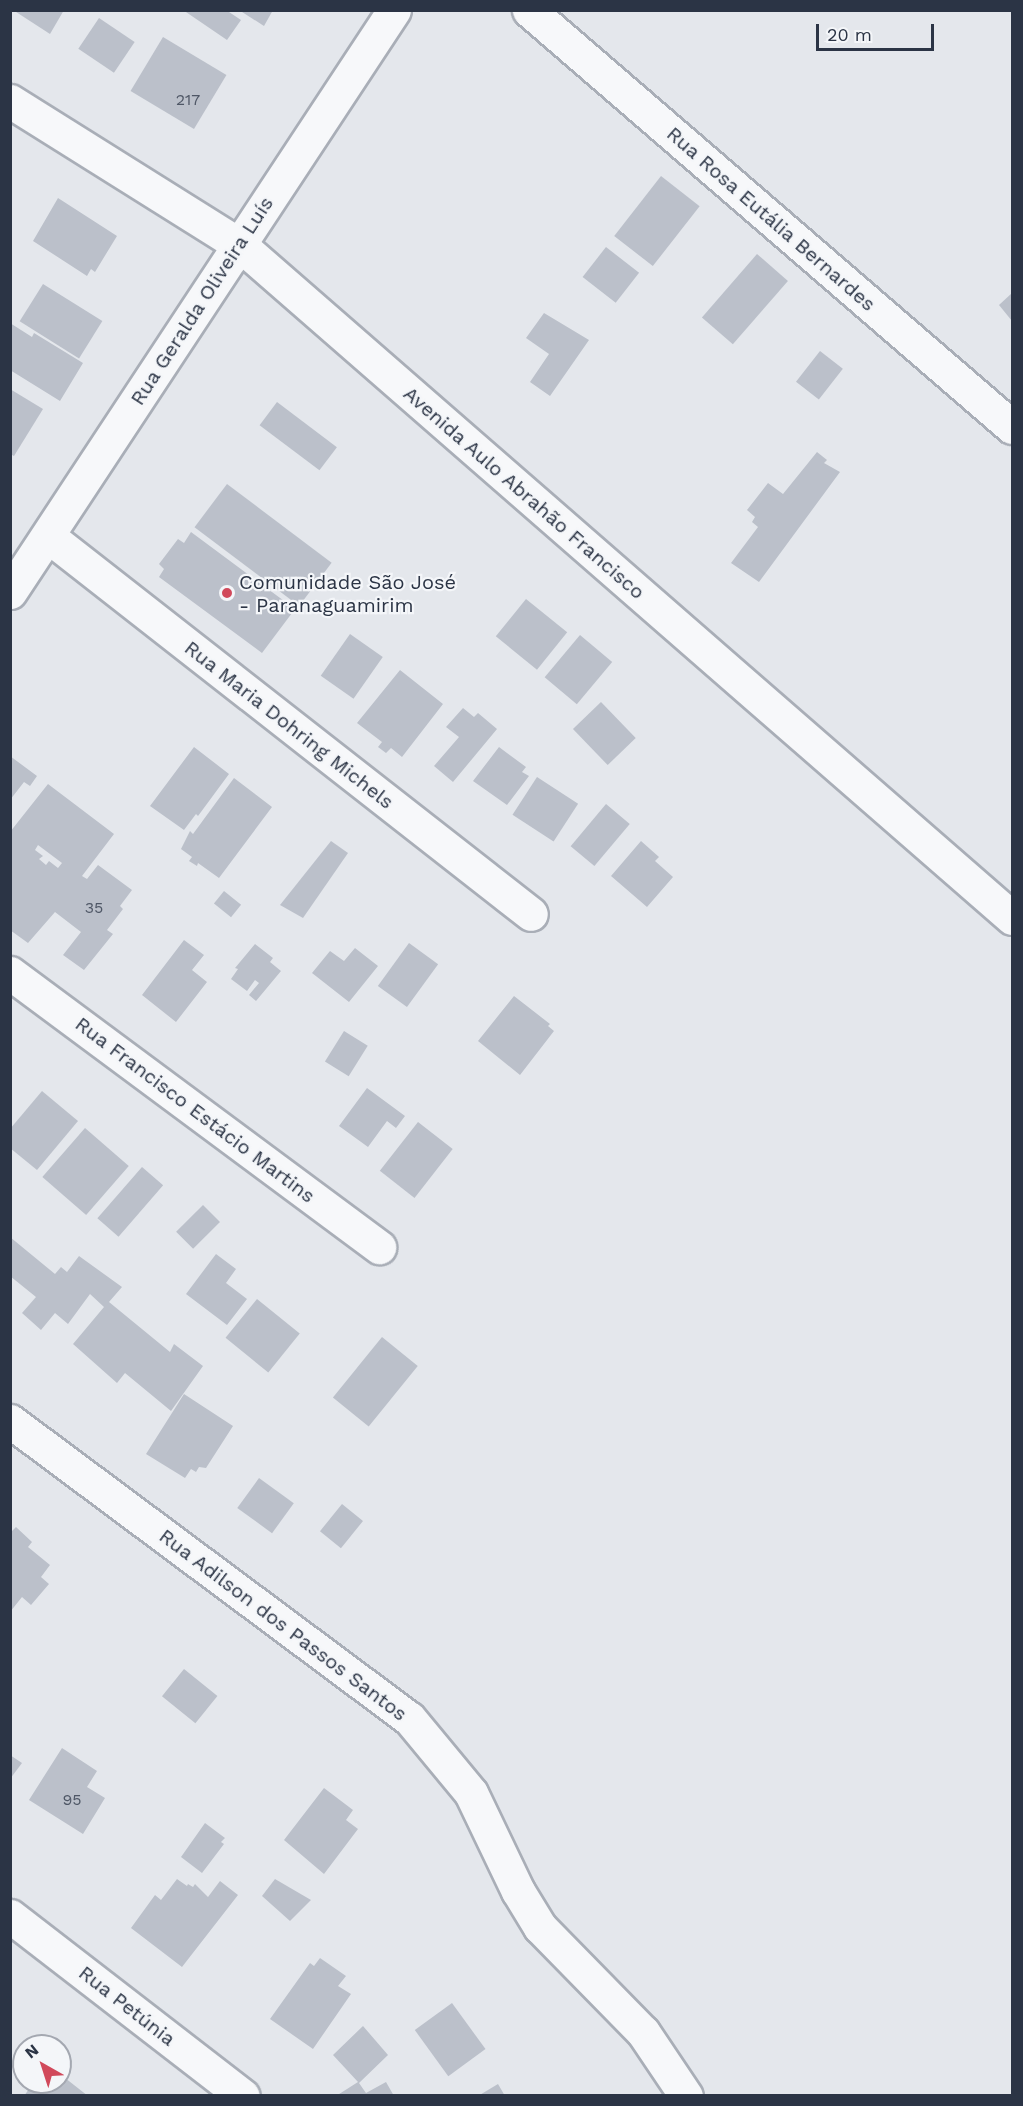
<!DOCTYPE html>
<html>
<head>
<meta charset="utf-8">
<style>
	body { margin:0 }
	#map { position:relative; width:1023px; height:2106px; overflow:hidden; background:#e4e7ec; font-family:"Work Sans",sans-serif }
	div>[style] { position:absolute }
	.building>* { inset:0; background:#bbc0ca; transform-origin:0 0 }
	.roads { filter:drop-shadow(2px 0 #a9aeb7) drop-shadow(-2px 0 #a9aeb7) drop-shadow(0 2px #a9aeb7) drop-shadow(0 -2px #a9aeb7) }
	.minor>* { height:33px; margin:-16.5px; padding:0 16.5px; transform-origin:16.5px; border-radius:16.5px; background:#f7f8fa }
	.dots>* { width:16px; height:16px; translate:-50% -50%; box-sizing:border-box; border:3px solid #f4f6f9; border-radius:50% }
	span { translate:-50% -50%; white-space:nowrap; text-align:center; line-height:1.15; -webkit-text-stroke:4.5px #f4f6f9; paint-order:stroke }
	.number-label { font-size:16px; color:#4f5766 }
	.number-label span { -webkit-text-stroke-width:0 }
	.street-label { font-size:20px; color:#2b3445 }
	.poi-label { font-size:20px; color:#2b3445 }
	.left { translate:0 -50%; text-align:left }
	.frame { position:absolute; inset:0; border:12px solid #2b3445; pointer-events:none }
	.north { position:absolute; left:12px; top:2034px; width:60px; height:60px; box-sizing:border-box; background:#f4f6f9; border:2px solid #a4a8b1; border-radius:50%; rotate:321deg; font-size:16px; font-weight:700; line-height:24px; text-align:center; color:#2b3445 }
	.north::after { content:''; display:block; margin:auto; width:21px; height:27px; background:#d1495b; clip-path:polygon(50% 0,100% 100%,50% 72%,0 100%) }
	.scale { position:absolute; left:816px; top:24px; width:118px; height:27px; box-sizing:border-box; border:3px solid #2b3445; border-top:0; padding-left:8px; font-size:18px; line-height:21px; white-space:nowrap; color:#2b3445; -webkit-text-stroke:4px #f4f6f9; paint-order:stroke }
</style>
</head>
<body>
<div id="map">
	<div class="building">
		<i style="clip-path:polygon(13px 10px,64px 10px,50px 34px)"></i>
		<i style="clip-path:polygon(183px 10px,226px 10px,241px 20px,227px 40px)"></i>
		<i style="clip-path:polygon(239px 10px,273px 10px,264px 26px)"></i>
		<i style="left:99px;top:18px;width:43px;height:37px;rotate:34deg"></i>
		<i style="left:163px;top:37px;width:74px;height:63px;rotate:31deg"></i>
		<i style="left:661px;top:176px;width:49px;height:76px;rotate:38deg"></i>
		<i style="clip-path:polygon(58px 198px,117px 236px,95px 272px,91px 269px,87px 276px,33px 241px)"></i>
		<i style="left:606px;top:247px;width:42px;height:38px;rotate:38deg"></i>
		<i style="left:757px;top:254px;width:41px;height:84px;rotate:41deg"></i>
		<i style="left:43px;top:284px;width:70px;height:44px;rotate:32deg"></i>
		<i style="clip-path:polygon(1012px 293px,1012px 321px,999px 305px)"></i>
		<i style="clip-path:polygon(544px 313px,589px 340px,550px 396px,530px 382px,549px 354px,526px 338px)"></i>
		<i style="clip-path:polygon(10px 323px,32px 337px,34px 333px,83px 363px,60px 401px,10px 370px)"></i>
		<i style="left:820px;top:351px;width:29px;height:39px;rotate:38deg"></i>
		<i style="clip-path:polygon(10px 389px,43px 409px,14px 456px,10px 454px)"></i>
		<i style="left:277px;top:402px;width:75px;height:29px;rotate:37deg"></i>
		<i style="clip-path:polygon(817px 452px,827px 460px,824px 463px,840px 472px,759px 582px,731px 563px,758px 527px,752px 522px,755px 517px,747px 510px,768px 483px,783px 494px)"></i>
		<i style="left:227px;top:484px;width:131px;height:54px;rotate:37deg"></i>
		<i style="clip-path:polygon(191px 532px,295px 609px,262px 653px,159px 577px,164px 569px,159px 564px,178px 539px,184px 543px)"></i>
		<i style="left:526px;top:599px;width:53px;height:48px;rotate:39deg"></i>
		<i style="left:350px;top:634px;width:40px;height:51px;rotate:35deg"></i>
		<i style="left:580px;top:635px;width:42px;height:55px;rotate:40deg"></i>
		<i style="clip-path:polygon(400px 670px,443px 704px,402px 757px,391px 748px,386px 753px,378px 747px,382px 742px,357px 723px)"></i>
		<i style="left:601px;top:702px;width:50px;height:39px;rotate:46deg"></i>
		<i style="clip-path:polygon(463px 708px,474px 717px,478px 713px,497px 729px,453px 782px,434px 766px,459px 737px,446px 727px)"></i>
		<i style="clip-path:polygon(194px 747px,229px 774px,198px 816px,196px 814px,184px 830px,150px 806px)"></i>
		<i style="clip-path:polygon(499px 747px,526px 767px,522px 772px,529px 776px,507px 805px,473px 781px)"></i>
		<i style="clip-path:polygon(10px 756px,37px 776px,30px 786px,24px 782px,10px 800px)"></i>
		<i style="left:537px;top:777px;width:49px;height:45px;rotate:33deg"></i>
		<i style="clip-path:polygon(234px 778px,272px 807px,219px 878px,198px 863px,197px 866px,189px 861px,192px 857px,181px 849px,190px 831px,193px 834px)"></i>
		<i style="clip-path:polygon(evenodd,48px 784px,114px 834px,82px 876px,87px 879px,98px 865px,132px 890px,120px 906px,123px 909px,107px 930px,113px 934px,84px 970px,63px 955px,81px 932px,55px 912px,28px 943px,10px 930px,10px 832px,48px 784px,38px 845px,62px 863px,58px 868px,49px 861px,46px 865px,39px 859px,43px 856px,35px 850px,38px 845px)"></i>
		<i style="left:606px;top:804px;width:31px;height:55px;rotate:40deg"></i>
		<i style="clip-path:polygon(331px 841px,348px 853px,303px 918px,280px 905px)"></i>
		<i style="clip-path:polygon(641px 841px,659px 857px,655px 861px,673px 877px,647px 907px,611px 876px)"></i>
		<i style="left:224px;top:891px;width:22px;height:16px;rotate:39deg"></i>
		<i style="clip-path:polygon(184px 940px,204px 955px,192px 970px,207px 982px,176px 1022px,142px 995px)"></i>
		<i style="left:409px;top:943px;width:36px;height:53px;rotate:36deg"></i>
		<i style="clip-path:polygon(255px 944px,273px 958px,270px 962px,281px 971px,256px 1001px,249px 995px,259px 983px,255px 980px,247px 991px,231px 979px,238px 969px,235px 968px)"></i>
		<i style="clip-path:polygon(355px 948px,378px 966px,349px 1002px,312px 973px,330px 951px,344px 961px)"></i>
		<i style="clip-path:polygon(514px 996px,550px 1024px,548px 1026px,554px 1031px,520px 1075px,478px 1041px)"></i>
		<i style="left:344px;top:1031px;width:28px;height:36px;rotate:32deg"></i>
		<i style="clip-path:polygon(367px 1088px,405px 1116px,396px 1128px,387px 1121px,368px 1147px,339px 1126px)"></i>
		<i style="clip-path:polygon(42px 1091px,78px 1121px,37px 1170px,10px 1148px,10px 1129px)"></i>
		<i style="left:418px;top:1122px;width:44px;height:62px;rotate:38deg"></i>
		<i style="left:85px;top:1128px;width:58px;height:65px;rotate:41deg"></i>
		<i style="left:142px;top:1167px;width:28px;height:68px;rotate:41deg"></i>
		<i style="left:203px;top:1205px;width:24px;height:38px;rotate:45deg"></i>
		<i style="clip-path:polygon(10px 1237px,55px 1274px,61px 1267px,67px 1272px,79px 1256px,122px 1287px,109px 1302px,170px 1352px,174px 1344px,203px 1366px,171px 1411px,125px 1373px,117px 1383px,73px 1344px,104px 1307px,90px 1294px,68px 1324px,55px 1313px,41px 1330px,22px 1313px,36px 1297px,10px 1276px)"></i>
		<i style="clip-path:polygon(216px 1254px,236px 1269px,226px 1283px,247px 1299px,227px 1325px,186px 1294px)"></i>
		<i style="left:257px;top:1299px;width:55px;height:50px;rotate:39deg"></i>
		<i style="left:382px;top:1337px;width:46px;height:78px;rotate:39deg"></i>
		<i style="clip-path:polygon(184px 1394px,233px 1426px,206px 1468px,199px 1467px,196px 1472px,191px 1469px,185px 1478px,146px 1454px)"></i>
		<i style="left:259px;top:1478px;width:43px;height:37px;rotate:36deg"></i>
		<i style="left:342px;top:1504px;width:27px;height:35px;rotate:39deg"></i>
		<i style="clip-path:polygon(16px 1527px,32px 1542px,28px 1547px,50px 1565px,41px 1577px,49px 1584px,31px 1605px,22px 1597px,10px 1612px,10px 1533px)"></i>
		<i style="left:184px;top:1669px;width:43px;height:35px;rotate:39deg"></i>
		<i style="clip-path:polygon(62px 1748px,97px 1771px,87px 1787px,105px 1798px,83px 1834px,29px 1800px)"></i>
		<i style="clip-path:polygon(10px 1755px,22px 1763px,10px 1779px)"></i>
		<i style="clip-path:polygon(324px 1788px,353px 1810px,346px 1820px,358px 1829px,324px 1874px,284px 1840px)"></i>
		<i style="clip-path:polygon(205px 1823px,225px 1838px,221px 1842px,224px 1844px,202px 1873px,181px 1857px)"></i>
		<i style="clip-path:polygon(177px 1879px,187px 1886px,188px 1884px,193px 1887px,195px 1884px,208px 1897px,220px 1881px,238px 1895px,182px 1967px,131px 1928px,155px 1895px,161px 1900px)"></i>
		<i style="clip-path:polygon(275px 1879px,311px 1900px,290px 1921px,262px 1896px)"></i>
		<i style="clip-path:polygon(320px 1958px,346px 1976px,338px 1986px,351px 1994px,313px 2049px,270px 2019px,310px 1963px,314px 1966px)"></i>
		<i style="left:452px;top:2003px;width:57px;height:46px;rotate:54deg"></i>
		<i style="clip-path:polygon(363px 2026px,388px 2055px,359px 2083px,366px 2093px,386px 2082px,394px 2096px,336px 2096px,358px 2082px,333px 2055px)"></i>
		<i style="clip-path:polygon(60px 2074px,88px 2096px,24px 2096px,34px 2082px,60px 2082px)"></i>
		<i style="clip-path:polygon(498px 2084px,505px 2096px,478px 2096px)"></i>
	</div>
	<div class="roads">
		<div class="minor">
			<i style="left:529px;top:10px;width:638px;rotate:40.81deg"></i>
			<i style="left:10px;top:101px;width:271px;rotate:32.1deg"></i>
			<i style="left:240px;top:245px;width:1024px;rotate:41.08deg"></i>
			<i style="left:48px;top:536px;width:613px;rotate:38.05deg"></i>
			<i style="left:10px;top:592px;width:697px;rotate:-56.58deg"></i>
			<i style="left:10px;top:973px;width:460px;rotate:36.6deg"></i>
			<i style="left:10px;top:1421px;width:497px;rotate:36.7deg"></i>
			<i style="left:409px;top:1718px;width:97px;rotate:50.4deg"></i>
			<i style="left:471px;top:1793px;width:109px;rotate:64.4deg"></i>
			<i style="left:518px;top:1891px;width:42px;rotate:58.6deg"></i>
			<i style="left:540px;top:1927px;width:147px;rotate:45.6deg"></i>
			<i style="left:643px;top:2032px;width:77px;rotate:56.1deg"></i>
			<i style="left:10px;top:1916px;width:294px;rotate:37.7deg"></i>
		</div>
	</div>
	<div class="dots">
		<i style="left:227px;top:593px;background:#d1495b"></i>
	</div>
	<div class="number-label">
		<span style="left:188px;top:100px">217</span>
		<span style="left:94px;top:908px">35</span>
		<span style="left:72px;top:1800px">95</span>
	</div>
	<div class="street-label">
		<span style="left:771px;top:219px;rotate:41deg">Rua Rosa Eutália Bernardes</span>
		<span style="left:202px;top:301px;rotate:-57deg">Rua Geralda Oliveira Luís</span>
		<span style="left:524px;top:493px;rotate:41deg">Avenida Aulo Abrahão Francisco</span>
		<span style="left:289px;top:725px;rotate:38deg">Rua Maria Dohring Michels</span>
		<span style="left:195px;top:1110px;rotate:37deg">Rua Francisco Estácio Martins</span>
		<span style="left:283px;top:1625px;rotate:37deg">Rua Adilson dos Passos Santos</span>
		<span style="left:127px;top:2006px;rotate:38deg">Rua Petúnia</span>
	</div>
	<div class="poi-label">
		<span class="left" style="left:239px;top:594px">Comunidade São José<br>- Paranaguamirim</span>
	</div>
	<div class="frame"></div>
	<div class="north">N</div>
	<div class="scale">20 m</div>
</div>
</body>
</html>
